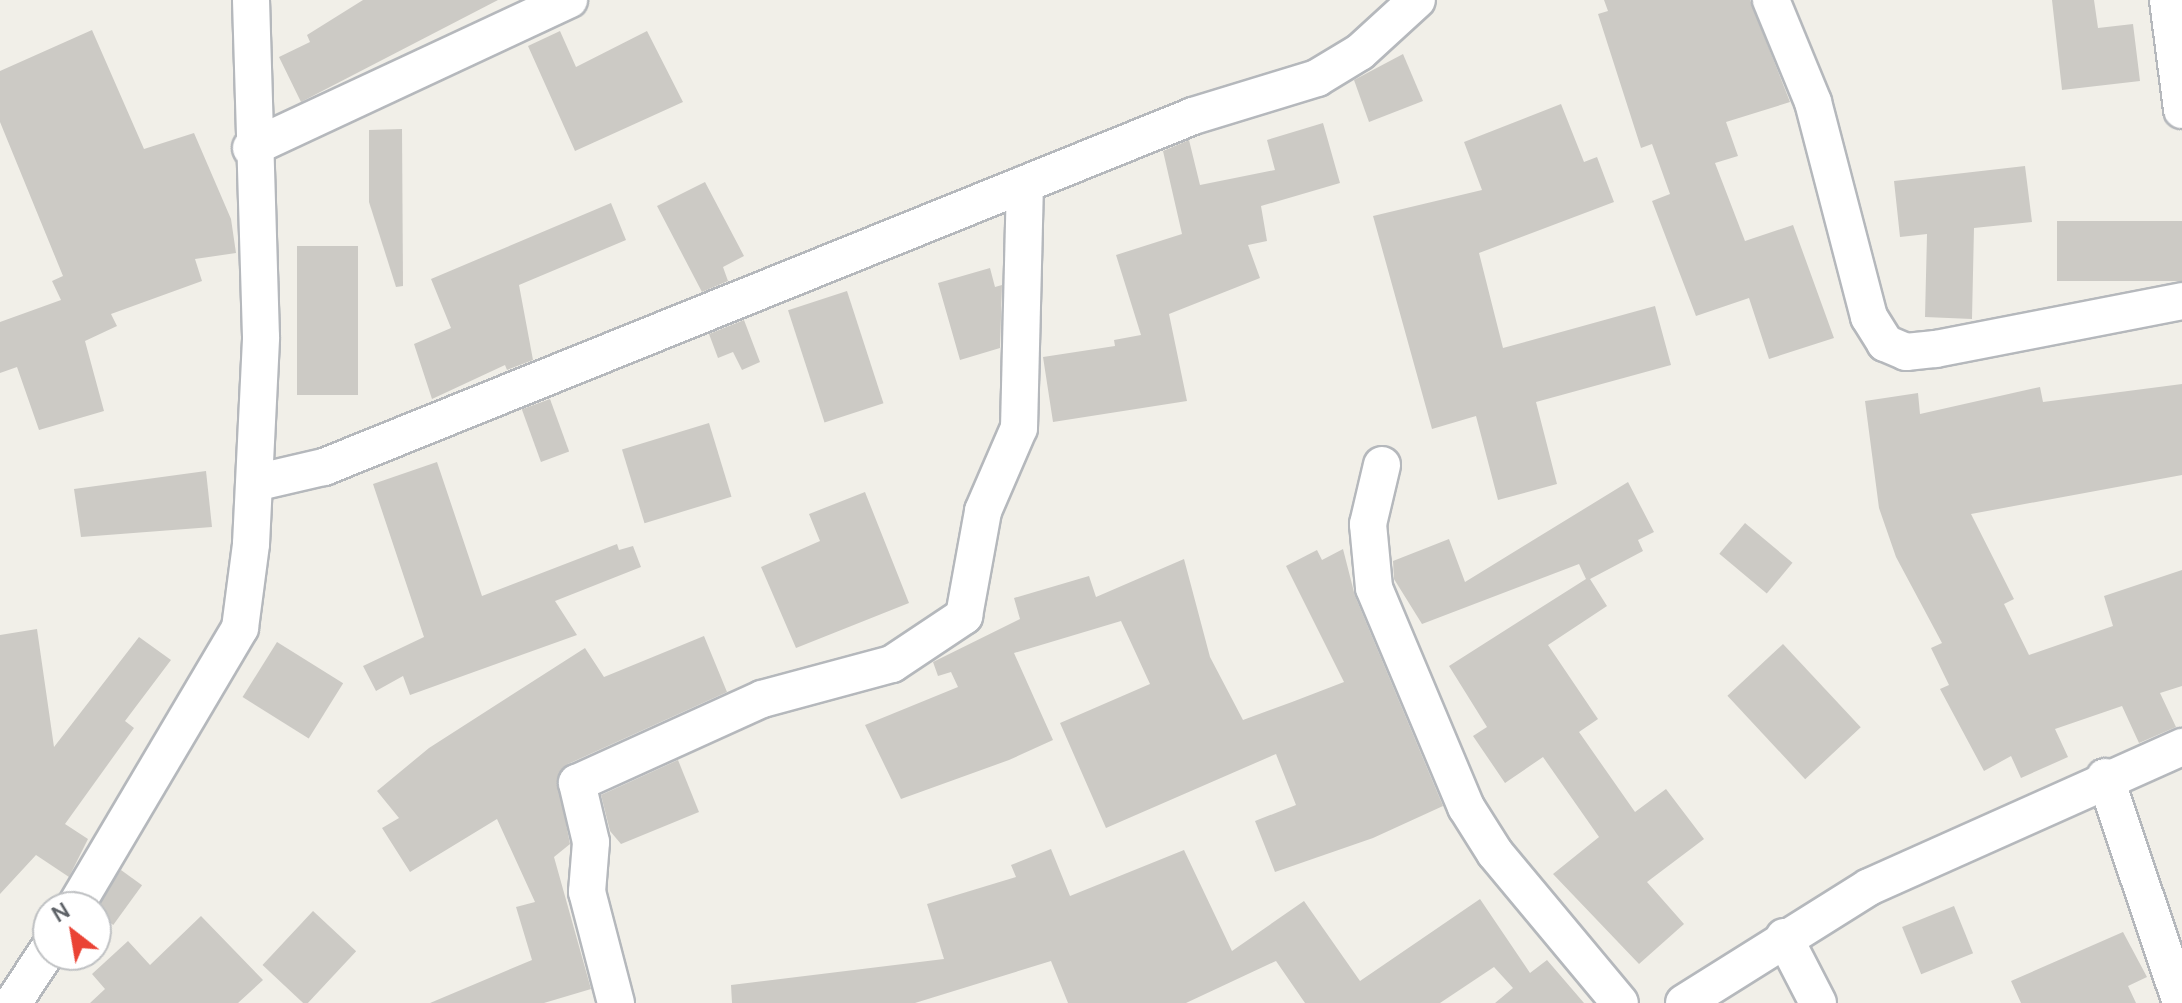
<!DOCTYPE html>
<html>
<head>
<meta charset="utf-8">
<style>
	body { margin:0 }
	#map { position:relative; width:2182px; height:1003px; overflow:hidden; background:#f1efe8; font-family:Manrope,sans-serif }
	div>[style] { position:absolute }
	.building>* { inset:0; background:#cccac5; transform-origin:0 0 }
	.roads { filter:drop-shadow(2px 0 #b5b8bc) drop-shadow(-2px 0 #b5b8bc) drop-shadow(0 2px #b5b8bc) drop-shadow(0 -2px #b5b8bc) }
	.minor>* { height:36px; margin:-18px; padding:0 18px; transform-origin:18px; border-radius:18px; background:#fff }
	span { translate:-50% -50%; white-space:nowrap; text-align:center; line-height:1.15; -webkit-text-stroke:6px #fff; paint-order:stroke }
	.north { position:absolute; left:32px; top:891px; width:80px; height:80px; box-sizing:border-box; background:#fff; border:2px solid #bfc1c3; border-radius:50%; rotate:329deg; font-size:22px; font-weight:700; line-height:32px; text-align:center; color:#5f6368 }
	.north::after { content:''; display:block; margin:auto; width:28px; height:36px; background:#ea4335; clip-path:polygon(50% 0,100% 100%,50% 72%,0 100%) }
</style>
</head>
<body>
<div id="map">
	<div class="building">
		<i style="clip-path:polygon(363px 0,498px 0,301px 102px,279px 57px,310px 42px,307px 35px)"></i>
		<i style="clip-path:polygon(1604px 0,1750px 0,1790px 102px,1726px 122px,1738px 156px,1715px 163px,1745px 241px,1793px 225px,1834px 338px,1769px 359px,1749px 298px,1696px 316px,1652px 201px,1670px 194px,1652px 144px,1641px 148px,1598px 14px,1608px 11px)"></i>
		<i style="clip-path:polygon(2052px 0,2094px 0,2098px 28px,2133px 24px,2140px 81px,2062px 90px)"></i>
		<i style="clip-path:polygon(92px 30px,144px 149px,194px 133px,231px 219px,236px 253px,195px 259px,202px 281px,111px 314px,117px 326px,85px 341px,104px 411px,39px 430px,17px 367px,0 373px,0 322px,61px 300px,52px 281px,63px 276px,0 122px,0 71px)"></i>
		<i style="clip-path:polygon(560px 31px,576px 67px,647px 31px,683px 102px,575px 151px,528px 46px)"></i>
		<i style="clip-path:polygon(1403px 54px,1423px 101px,1369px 122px,1354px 80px)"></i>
		<i style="clip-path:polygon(1561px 104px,1584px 162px,1597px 157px,1614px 202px,1479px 253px,1503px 348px,1655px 306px,1671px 365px,1536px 402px,1557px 484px,1498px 500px,1476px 416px,1432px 429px,1373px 216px,1482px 190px,1464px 142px)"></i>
		<i style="clip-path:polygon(1323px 123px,1340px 183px,1261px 206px,1267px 241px,1248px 245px,1260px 278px,1169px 314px,1187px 401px,1053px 422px,1043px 357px,1115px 346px,1114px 340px,1141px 335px,1116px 255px,1182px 234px,1163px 151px,1189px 140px,1200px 185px,1275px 170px,1267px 140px)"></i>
		<i style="clip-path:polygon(402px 129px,403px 286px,396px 287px,369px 202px,369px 130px)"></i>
		<i style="clip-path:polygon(2025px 166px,2032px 222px,1974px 228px,1972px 319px,1925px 317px,1927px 234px,1900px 237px,1894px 181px)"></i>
		<i style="clip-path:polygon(705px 182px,744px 256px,723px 267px,728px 281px,702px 292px,657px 206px)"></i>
		<i style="clip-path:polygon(611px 203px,626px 240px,519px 285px,533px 360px,507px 370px,505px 365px,432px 399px,414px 344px,451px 328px,431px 279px)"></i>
		<i style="left:2182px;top:221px;width:60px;height:125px;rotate:90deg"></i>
		<i style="left:358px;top:246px;width:149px;height:61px;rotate:90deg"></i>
		<i style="clip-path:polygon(990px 268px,995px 287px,1002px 285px,1000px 348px,960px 360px,938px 283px)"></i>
		<i style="left:847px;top:291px;width:118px;height:62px;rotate:72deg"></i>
		<i style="clip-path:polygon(744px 320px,760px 362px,742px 370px,733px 352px,718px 358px,709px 334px)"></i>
		<i style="clip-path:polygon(2182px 384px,2182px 475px,1971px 514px,2014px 599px,2004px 604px,2029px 655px,2113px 626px,2104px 596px,2182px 570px,2182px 686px,2160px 693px,2176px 727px,2139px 743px,2122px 706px,2055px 729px,2068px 757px,2021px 778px,2011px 756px,1984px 771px,1940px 689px,1949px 685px,1931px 648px,1942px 643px,1896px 557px,1879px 508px,1865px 401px,1918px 393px,1920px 414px,2040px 387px,2043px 402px)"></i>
		<i style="left:550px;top:399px;width:56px;height:30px;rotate:70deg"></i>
		<i style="left:709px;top:423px;width:77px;height:91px;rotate:73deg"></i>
		<i style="clip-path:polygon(437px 462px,482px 596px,617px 544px,619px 550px,633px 546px,641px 567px,555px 601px,577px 635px,410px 695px,403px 676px,376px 691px,363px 666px,424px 637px,373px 484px)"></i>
		<i style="clip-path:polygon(206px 471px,212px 527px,81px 537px,74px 489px)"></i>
		<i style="clip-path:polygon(1628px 482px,1654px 532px,1638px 540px,1643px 551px,1590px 579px,1607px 606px,1548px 645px,1598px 719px,1579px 732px,1635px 812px,1666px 789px,1704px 839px,1647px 882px,1684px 924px,1639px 964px,1553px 874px,1599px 837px,1543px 757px,1505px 783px,1473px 736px,1487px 727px,1449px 666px,1586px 579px,1579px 564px,1422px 624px,1394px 579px,1393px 561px,1449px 539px,1465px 582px)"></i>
		<i style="clip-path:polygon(865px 492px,909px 603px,796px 648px,761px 567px,820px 541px,809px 514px)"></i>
		<i style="left:1745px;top:523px;width:62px;height:40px;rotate:40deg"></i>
		<i style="clip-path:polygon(1343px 549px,1355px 596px,1443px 806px,1373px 838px,1275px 872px,1255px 821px,1296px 805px,1276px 754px,1106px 828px,1060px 723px,1150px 684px,1121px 621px,1014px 653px,1053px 740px,1009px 760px,901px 799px,865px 725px,958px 687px,951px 672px,938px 676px,933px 662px,1020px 619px,1014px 598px,1089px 576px,1096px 597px,1184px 559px,1210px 657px,1243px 720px,1292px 702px,1344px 682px,1286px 566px,1317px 550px,1322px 560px)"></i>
		<i style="clip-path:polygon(37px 629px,54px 747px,139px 637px,171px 660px,125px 721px,134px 728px,65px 824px,88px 839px,69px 877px,36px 855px,0 894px,0 635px)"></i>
		<i style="clip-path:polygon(704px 636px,727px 692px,568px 764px,557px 778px,570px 844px,554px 857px,591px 989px,544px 1003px,430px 1003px,532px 960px,516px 907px,535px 902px,497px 819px,410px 872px,382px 828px,399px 818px,377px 791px,429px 748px,585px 648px,604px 677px)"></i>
		<i style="left:277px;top:642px;width:78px;height:65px;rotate:32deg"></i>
		<i style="left:1783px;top:644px;width:114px;height:76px;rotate:47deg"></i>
		<i style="clip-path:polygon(678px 760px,699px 812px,621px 844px,610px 831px,601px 795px)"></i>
		<i style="clip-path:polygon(1051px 849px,1070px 896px,1184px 850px,1232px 951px,1304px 901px,1360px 981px,1480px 899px,1530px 973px,1547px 960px,1584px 1003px,1495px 1003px,1513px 988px,1494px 967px,1440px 1003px,1305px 1003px,1276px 961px,1186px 1003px,1068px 1003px,1051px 961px,915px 1003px,732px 1003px,731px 985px,944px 959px,927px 904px,1016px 877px,1011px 865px)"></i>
		<i style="left:121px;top:870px;width:26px;height:49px;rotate:36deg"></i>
		<i style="left:1954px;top:906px;width:51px;height:56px;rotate:68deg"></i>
		<i style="left:313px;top:911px;width:59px;height:74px;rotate:43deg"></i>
		<i style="clip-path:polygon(201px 916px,263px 980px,238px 1003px,90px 1003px,105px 989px,92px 974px,128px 941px,150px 965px)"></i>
		<i style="clip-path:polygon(2123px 932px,2147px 977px,2128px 986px,2136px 1003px,2021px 1003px,2011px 981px)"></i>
	</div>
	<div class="roads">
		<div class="minor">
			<i style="left:1771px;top:0;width:110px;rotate:67.6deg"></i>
			<i style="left:1813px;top:102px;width:222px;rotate:75.4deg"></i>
			<i style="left:1869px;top:317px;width:31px;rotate:58deg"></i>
			<i style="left:1885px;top:343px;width:23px;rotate:23deg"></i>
			<i style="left:1906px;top:352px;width:30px;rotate:-6deg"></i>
			<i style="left:1936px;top:349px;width:251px;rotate:-11deg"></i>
			<i style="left:2168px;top:0;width:111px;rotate:82.7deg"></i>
			<i style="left:251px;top:148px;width:351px;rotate:-25deg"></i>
			<i style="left:1382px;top:465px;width:61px;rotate:103.3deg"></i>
			<i style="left:1368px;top:524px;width:64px;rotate:84.6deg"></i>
			<i style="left:1374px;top:588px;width:238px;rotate:67.2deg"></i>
			<i style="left:1466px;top:807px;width:54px;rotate:57.8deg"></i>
			<i style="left:1495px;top:853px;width:195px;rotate:50.2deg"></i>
			<i style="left:255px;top:483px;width:71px;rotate:-13.1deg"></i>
			<i style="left:324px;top:467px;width:937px;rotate:-21.99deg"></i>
			<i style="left:1193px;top:116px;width:130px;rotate:-17deg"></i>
			<i style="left:1317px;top:78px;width:50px;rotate:-31.2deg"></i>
			<i style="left:1360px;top:52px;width:77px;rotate:-42.4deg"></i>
			<i style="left:2105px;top:777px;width:238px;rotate:71.4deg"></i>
			<i style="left:75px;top:907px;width:324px;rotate:-59.4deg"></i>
			<i style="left:240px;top:628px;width:85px;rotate:-82.5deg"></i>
			<i style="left:251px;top:544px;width:207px;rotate:-87.2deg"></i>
			<i style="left:261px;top:337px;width:337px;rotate:-91.7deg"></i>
			<i style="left:1784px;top:937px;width:74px;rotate:62.7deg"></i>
			<i style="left:13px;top:1003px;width:64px;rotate:-56.6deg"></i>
			<i style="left:616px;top:1003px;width:115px;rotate:-104.6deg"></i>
			<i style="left:587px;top:892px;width:50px;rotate:-85.4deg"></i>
			<i style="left:591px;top:842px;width:61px;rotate:-103.3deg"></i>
			<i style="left:577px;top:783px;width:203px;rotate:-24.4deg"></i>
			<i style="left:762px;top:699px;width:135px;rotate:-15.1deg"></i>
			<i style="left:892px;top:664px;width:87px;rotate:-33.7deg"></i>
			<i style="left:964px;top:616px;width:107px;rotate:-79.7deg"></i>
			<i style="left:983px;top:511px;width:90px;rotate:-66.6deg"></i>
			<i style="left:1019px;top:428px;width:244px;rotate:-88.6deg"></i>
			<i style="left:1684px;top:1003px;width:218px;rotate:-32.1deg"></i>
			<i style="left:1869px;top:887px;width:343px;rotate:-24.1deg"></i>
		</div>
	</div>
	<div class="north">N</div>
</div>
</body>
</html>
